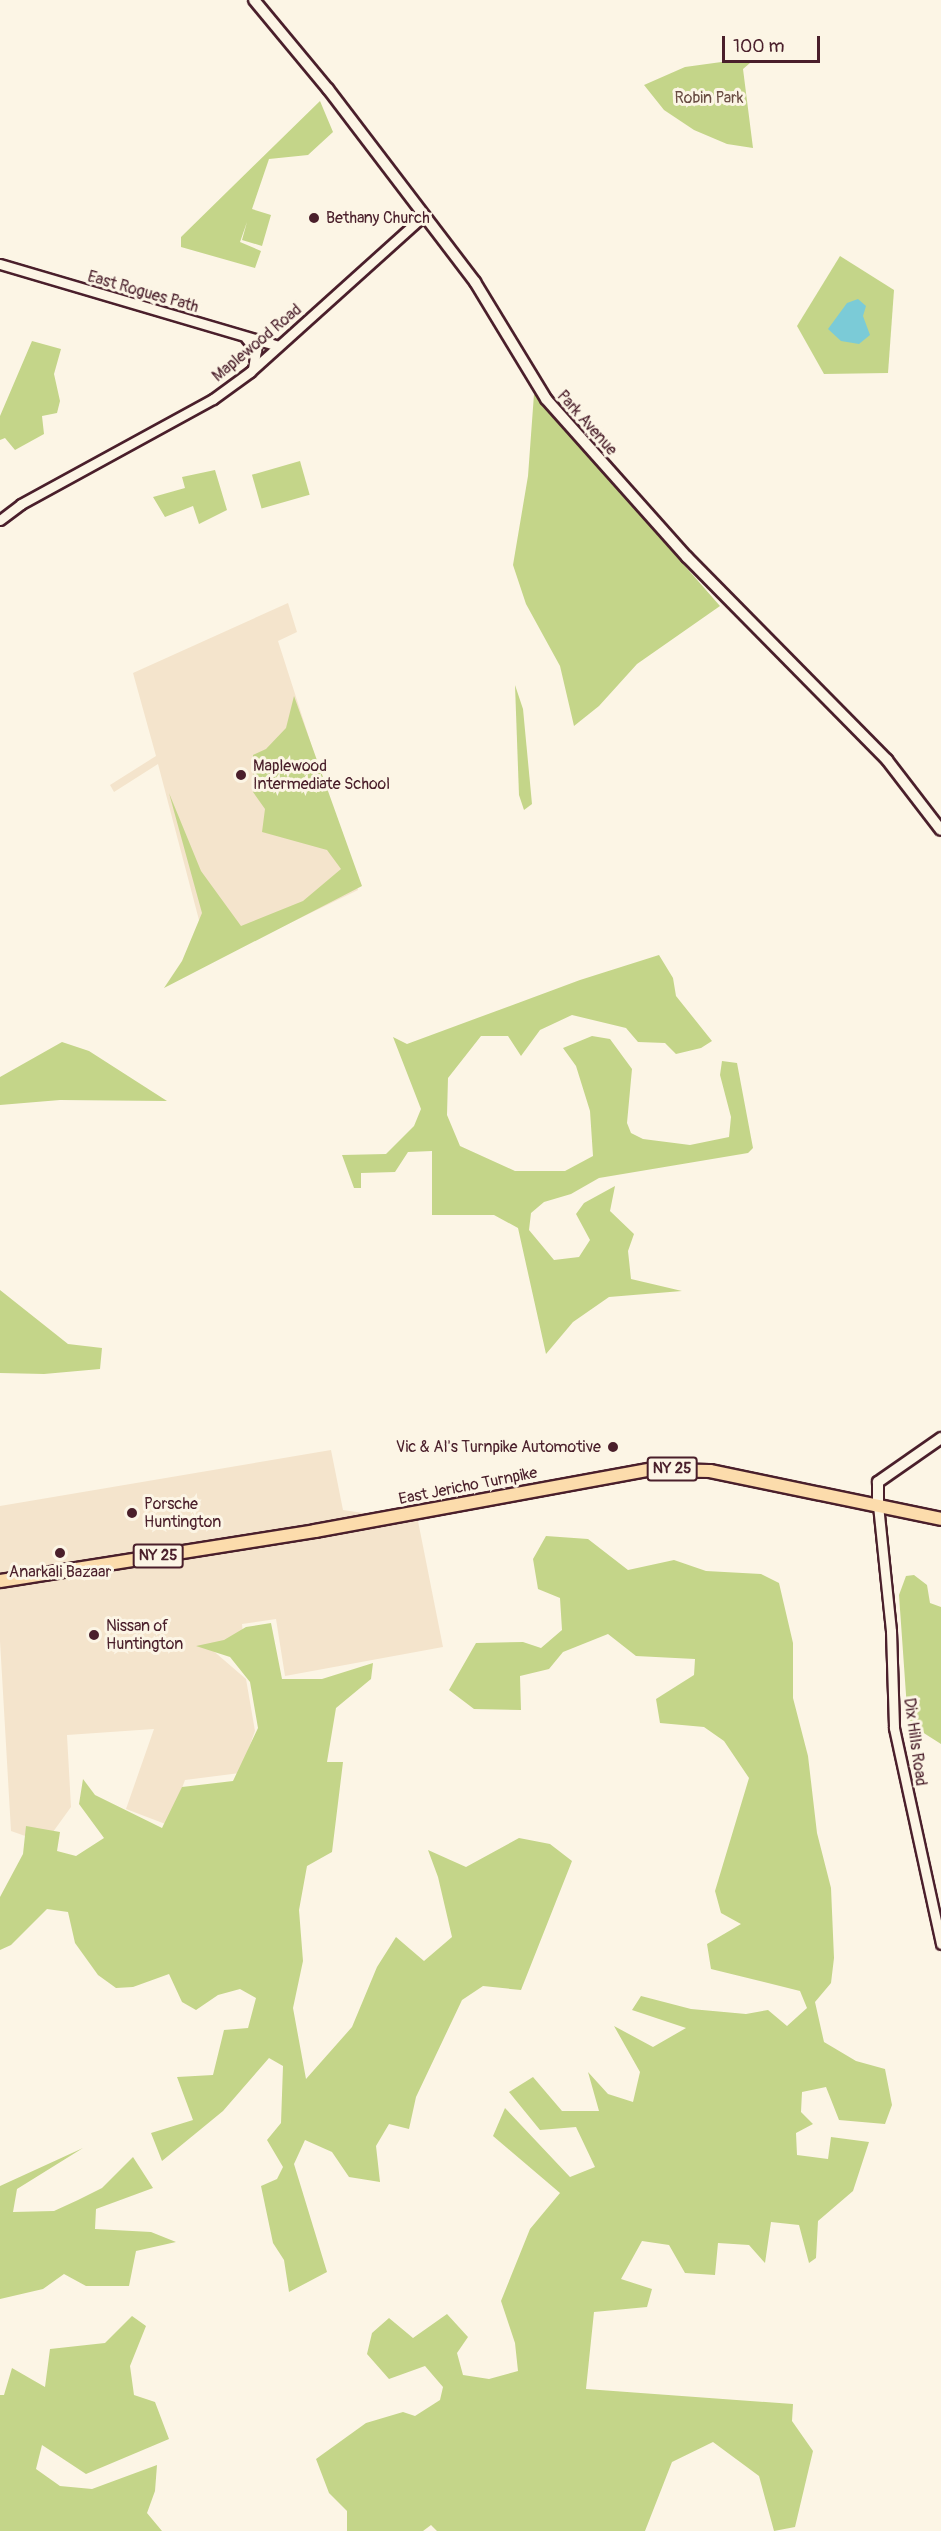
<!DOCTYPE html>
<html>
<head>
<meta charset="utf-8">
<style>
	body { margin:0 }
	#map { position:relative; width:941px; height:2531px; overflow:hidden; background:#fcf5e5; font-family:Pangolin,sans-serif }
	div>[style] { position:absolute }
	.built>* { inset:0; background:#f4e4cc }
	.green>* { inset:0; background:#c4d589; transform-origin:0 0 }
	.water>* { inset:0; background:#7bcbd7 }
	.roads { filter:drop-shadow(2px 0 #4a1f2b) drop-shadow(-2px 0 #4a1f2b) drop-shadow(0 2px #4a1f2b) drop-shadow(0 -2px #4a1f2b) }
	.tertiary>* { height:9px; margin:-4.5px; padding:0 4.5px; transform-origin:4.5px; border-radius:4.5px; background:#fcf5e5 }
	.secondary>* { height:10px; margin:-5px; padding:0 5px; transform-origin:5px; border-radius:5px; background:#fcf5e5 }
	.primary>* { height:12px; margin:-6px; padding:0 6px; transform-origin:6px; border-radius:6px; background:#fcdcac }
	.dots>* { width:16px; height:16px; translate:-50% -50%; box-sizing:border-box; border:3px solid #fcf5e5; border-radius:50% }
	span { translate:-50% -50%; white-space:nowrap; text-align:center; line-height:1.15; -webkit-text-stroke:6px #fcf5e5; paint-order:stroke }
	.shield-label span { padding:2px 4px; background:#fcf5e5; border:2px solid; border-radius:4px; -webkit-text-stroke-width:0 }
	.shield-label { font-size:15px; color:#4a1f2b; font-weight:700 }
	.park-label { font-size:16px; color:#684c42 }
	.poi-label { font-size:16px; color:#4a1f2b }
	.left { translate:0 -50%; text-align:left }
	.right { translate:-100% -50%; text-align:right }
	.street-label { font-size:16px; color:#4a1f2b }
	.scale { position:absolute; left:722px; top:36px; width:98px; height:27px; box-sizing:border-box; border:3px solid #4a1f2b; border-top:0; padding-left:8px; font-size:18px; line-height:21px; white-space:nowrap; color:#4a1f2b; -webkit-text-stroke:4px #fcf5e5; paint-order:stroke }
</style>
</head>
<body>
<div id="map">
	<div class="built">
		<i style="clip-path:polygon(288px 603px,297px 632px,278px 641px,358px 890px,210px 962px,158px 764px,114px 792px,110px 785px,156px 756px,133px 673px)"></i>
		<i style="clip-path:polygon(331px 1450px,343px 1510px,418px 1521px,443px 1647px,285px 1676px,276px 1619px,242px 1624px,244px 1642px,210px 1648px,246px 1679px,255px 1731px,240px 1773px,185px 1780px,168px 1825px,126px 1809px,154px 1729px,67px 1735px,71px 1807px,45px 1843px,11px 1831px,0 1641px,0 1506px)"></i>
	</div>
	<div class="green">
		<i style="clip-path:polygon(736px 60px,750px 63px,743px 69px,753px 148px,727px 144px,694px 130px,664px 110px,644px 85px,685px 67px)"></i>
		<i style="clip-path:polygon(320px 101px,333px 132px,308px 155px,269px 159px,252px 209px,271px 215px,262px 246px,242px 240px,247px 222px,240px 242px,261px 251px,255px 268px,181px 247px,181px 237px)"></i>
		<i style="clip-path:polygon(840px 256px,894px 290px,888px 373px,824px 374px,797px 326px)"></i>
		<i style="clip-path:polygon(32px 341px,61px 349px,54px 374px,60px 401px,57px 413px,42px 416px,44px 434px,15px 450px,5px 438px,0 440px,0 416px)"></i>
		<i style="clip-path:polygon(534px 394px,720px 606px,637px 664px,599px 706px,574px 726px,560px 666px,526px 604px,513px 565px,528px 476px)"></i>
		<i style="left:300px;top:461px;width:35px;height:50px;rotate:74deg"></i>
		<i style="clip-path:polygon(215px 470px,227px 510px,199px 524px,193px 506px,165px 517px,153px 497px,185px 488px,182px 477px)"></i>
		<i style="clip-path:polygon(515px 685px,523px 709px,532px 804px,524px 810px,519px 795px)"></i>
		<i style="clip-path:polygon(294px 696px,362px 886px,164px 988px,182px 961px,202px 913px,169px 793px,201px 871px,241px 926px,303px 901px,341px 869px,327px 850px,262px 832px,265px 809px,253px 792px,253px 755px,266px 749px,286px 728px)"></i>
		<i style="clip-path:polygon(659px 955px,673px 978px,676px 996px,712px 1041px,701px 1048px,676px 1054px,665px 1043px,638px 1042px,626px 1028px,572px 1015px,540px 1030px,521px 1056px,508px 1036px,481px 1036px,448px 1078px,447px 1115px,460px 1146px,515px 1171px,565px 1171px,593px 1156px,590px 1111px,576px 1066px,563px 1048px,592px 1036px,610px 1039px,632px 1069px,627px 1123px,631px 1133px,643px 1139px,690px 1145px,729px 1137px,731px 1117px,720px 1075px,722px 1061px,737px 1063px,753px 1148px,748px 1153px,599px 1178px,571px 1194px,544px 1202px,531px 1213px,529px 1230px,554px 1260px,579px 1257px,590px 1240px,576px 1214px,584px 1203px,615px 1186px,610px 1211px,634px 1234px,628px 1251px,631px 1279px,682px 1291px,609px 1297px,573px 1322px,546px 1354px,518px 1228px,494px 1215px,432px 1215px,432px 1151px,408px 1152px,395px 1172px,361px 1173px,361px 1188px,354px 1188px,342px 1155px,386px 1154px,414px 1126px,421px 1109px,393px 1037px,407px 1044px,580px 980px)"></i>
		<i style="clip-path:polygon(62px 1042px,89px 1051px,167px 1101px,60px 1100px,0 1105px,0 1077px)"></i>
		<i style="clip-path:polygon(0 1290px,68px 1344px,102px 1348px,100px 1369px,44px 1374px,0 1373px)"></i>
		<i style="clip-path:polygon(546px 1536px,588px 1539px,628px 1570px,674px 1560px,706px 1571px,761px 1574px,779px 1583px,793px 1643px,793px 1698px,808px 1756px,817px 1833px,831px 1888px,834px 1958px,831px 1983px,815px 2002px,824px 2042px,856px 2061px,885px 2069px,892px 2105px,885px 2124px,839px 2120px,826px 2087px,802px 2092px,801px 2112px,813px 2124px,796px 2133px,797px 2155px,828px 2159px,831px 2137px,869px 2142px,853px 2191px,818px 2221px,816px 2258px,809px 2263px,799px 2225px,771px 2222px,765px 2263px,749px 2245px,718px 2243px,715px 2275px,685px 2273px,669px 2245px,642px 2241px,621px 2279px,652px 2289px,647px 2307px,594px 2312px,586px 2389px,793px 2404px,792px 2421px,813px 2451px,795px 2527px,774px 2531px,759px 2476px,713px 2442px,672px 2462px,645px 2531px,437px 2531px,431px 2525px,423px 2531px,347px 2531px,347px 2511px,329px 2493px,316px 2459px,366px 2423px,403px 2412px,415px 2416px,440px 2400px,443px 2387px,425px 2366px,389px 2379px,367px 2354px,372px 2333px,389px 2318px,413px 2338px,447px 2314px,468px 2337px,457px 2353px,463px 2375px,489px 2379px,518px 2371px,515px 2343px,501px 2301px,530px 2229px,560px 2193px,493px 2136px,505px 2108px,570px 2177px,595px 2167px,576px 2127px,540px 2130px,509px 2092px,533px 2077px,562px 2111px,599px 2111px,588px 2072px,608px 2094px,633px 2102px,640px 2072px,614px 2026px,653px 2047px,686px 2028px,632px 2010px,641px 1996px,691px 2009px,746px 2014px,768px 2010px,787px 2026px,807px 2008px,800px 1991px,711px 1969px,707px 1944px,741px 1924px,721px 1913px,715px 1891px,749px 1778px,724px 1741px,704px 1727px,660px 1723px,656px 1699px,694px 1675px,695px 1659px,636px 1656px,608px 1634px,563px 1652px,549px 1669px,520px 1676px,521px 1710px,474px 1709px,449px 1690px,476px 1643px,523px 1642px,541px 1648px,562px 1630px,560px 1598px,538px 1589px,533px 1559px)"></i>
		<i style="clip-path:polygon(914px 1575px,927px 1585px,930px 1603px,941px 1607px,941px 1744px,908px 1723px,899px 1595px,906px 1576px)"></i>
		<i style="clip-path:polygon(271px 1623px,282px 1679px,322px 1679px,373px 1663px,371px 1679px,336px 1708px,327px 1762px,343px 1762px,332px 1852px,307px 1866px,299px 1910px,303px 1961px,293px 2008px,306px 2079px,352px 2027px,377px 1967px,396px 1937px,424px 1961px,452px 1937px,438px 1877px,428px 1850px,466px 1867px,519px 1838px,550px 1844px,572px 1861px,521px 1990px,483px 1986px,462px 2000px,416px 2097px,409px 2129px,389px 2124px,376px 2146px,380px 2182px,349px 2177px,332px 2152px,305px 2140px,294px 2164px,327px 2272px,289px 2292px,284px 2260px,273px 2243px,261px 2186px,277px 2179px,283px 2167px,267px 2140px,281px 2123px,283px 2066px,269px 2058px,223px 2111px,162px 2161px,151px 2133px,193px 2120px,177px 2077px,213px 2075px,224px 2030px,248px 2028px,256px 1998px,240px 1989px,218px 1995px,196px 2010px,182px 2002px,169px 1974px,133px 1987px,116px 1988px,98px 1975px,75px 1943px,68px 1912px,47px 1909px,11px 1945px,0 1950px,0 1897px,23px 1854px,26px 1826px,60px 1832px,57px 1851px,76px 1856px,104px 1838px,79px 1804px,83px 1779px,95px 1795px,162px 1828px,182px 1787px,233px 1781px,258px 1728px,250px 1682px,230px 1657px,196px 1646px,224px 1640px,246px 1627px)"></i>
		<i style="clip-path:polygon(83px 2148px,17px 2189px,13px 2212px,54px 2211px,78px 2200px,102px 2188px,133px 2157px,153px 2188px,96px 2209px,95px 2229px,151px 2232px,176px 2242px,136px 2251px,129px 2286px,86px 2286px,64px 2274px,43px 2289px,0 2299px,0 2186px)"></i>
		<i style="clip-path:polygon(132px 2316px,146px 2326px,130px 2366px,134px 2395px,155px 2402px,169px 2439px,86px 2474px,42px 2445px,36px 2469px,60px 2486px,92px 2489px,157px 2465px,155px 2491px,147px 2513px,162px 2531px,0 2531px,0 2395px,4px 2395px,12px 2368px,45px 2387px,50px 2349px,105px 2343px)"></i>
	</div>
	<div class="water">
		<i style="clip-path:polygon(858px 299px,866px 306px,863px 316px,870px 335px,859px 344px,841px 341px,828px 329px,847px 303px)"></i>
	</div>
	<div class="roads">
		<div class="tertiary">
			<i style="left:0;top:264px;width:290px;rotate:16.4deg"></i>
			<i style="left:246px;top:338px;width:16px;rotate:50deg"></i>
			<i style="left:256px;top:350px;width:18px;rotate:99deg"></i>
			<i style="left:0;top:520px;width:26px;rotate:-37deg"></i>
			<i style="left:21px;top:504px;width:219px;rotate:-28.7deg"></i>
			<i style="left:213px;top:399px;width:46px;rotate:-36.1deg"></i>
			<i style="left:250px;top:372px;width:232px;rotate:-42deg"></i>
			<i style="left:878px;top:1505px;width:127px;rotate:84.1deg"></i>
			<i style="left:891px;top:1631px;width:97px;rotate:88.2deg"></i>
			<i style="left:894px;top:1728px;width:221px;rotate:77.7deg"></i>
		</div>
		<div class="secondary">
			<i style="left:254px;top:0;width:116px;rotate:50.3deg"></i>
			<i style="left:328px;top:89px;width:243px;rotate:52.7deg"></i>
			<i style="left:475px;top:282px;width:137px;rotate:58.7deg"></i>
			<i style="left:546px;top:399px;width:212px;rotate:48.3deg"></i>
			<i style="left:687px;top:557px;width:285px;rotate:45.4deg"></i>
			<i style="left:887px;top:760px;width:88px;rotate:52.4deg"></i>
			<i style="left:878px;top:1505px;width:23px;rotate:-90deg"></i>
			<i style="left:878px;top:1482px;width:77px;rotate:-34.9deg"></i>
		</div>
		<div class="primary">
			<i style="left:0;top:1581px;width:319px;rotate:-9deg"></i>
			<i style="left:315px;top:1531px;width:340px;rotate:-10.4deg"></i>
			<i style="left:649px;top:1470px;width:61px;rotate:0.9deg"></i>
			<i style="left:710px;top:1471px;width:236px;rotate:11.7deg"></i>
		</div>
	</div>
	<div class="dots">
		<i style="left:314px;top:218px;background:#4a1f2b"></i>
		<i style="left:241px;top:775px;background:#4a1f2b"></i>
		<i style="left:613px;top:1447px;background:#4a1f2b"></i>
		<i style="left:132px;top:1513px;background:#4a1f2b"></i>
		<i style="left:60px;top:1553px;background:#4a1f2b"></i>
		<i style="left:94px;top:1635px;background:#4a1f2b"></i>
	</div>
	<div class="shield-label">
		<span style="left:672px;top:1469px">NY 25</span>
		<span style="left:158px;top:1556px">NY 25</span>
	</div>
	<div class="park-label">
		<span style="left:709px;top:98px">Robin Park</span>
	</div>
	<div class="poi-label">
		<span class="left" style="left:326px;top:218px">Bethany Church</span>
		<span class="left" style="left:253px;top:775px">Maplewood<br>Intermediate School</span>
		<span class="right" style="left:601px;top:1447px">Vic &amp; Al's Turnpike Automotive</span>
		<span class="left" style="left:144px;top:1513px">Porsche<br>Huntington</span>
		<span style="left:60px;top:1572px">Anarkali Bazaar</span>
		<span class="left" style="left:106px;top:1635px">Nissan of<br>Huntington</span>
	</div>
	<div class="street-label">
		<span style="left:143px;top:292px;rotate:16deg">East Rogues Path</span>
		<span style="left:257px;top:343px;rotate:-40deg">Maplewood Road</span>
		<span style="left:587px;top:423px;rotate:48deg">Park Avenue</span>
		<span style="left:468px;top:1486px;rotate:-11deg">East Jericho Turnpike</span>
		<span style="left:915px;top:1742px;rotate:82deg">Dix Hills Road</span>
	</div>
	<div class="scale">100 m</div>
</div>
</body>
</html>
